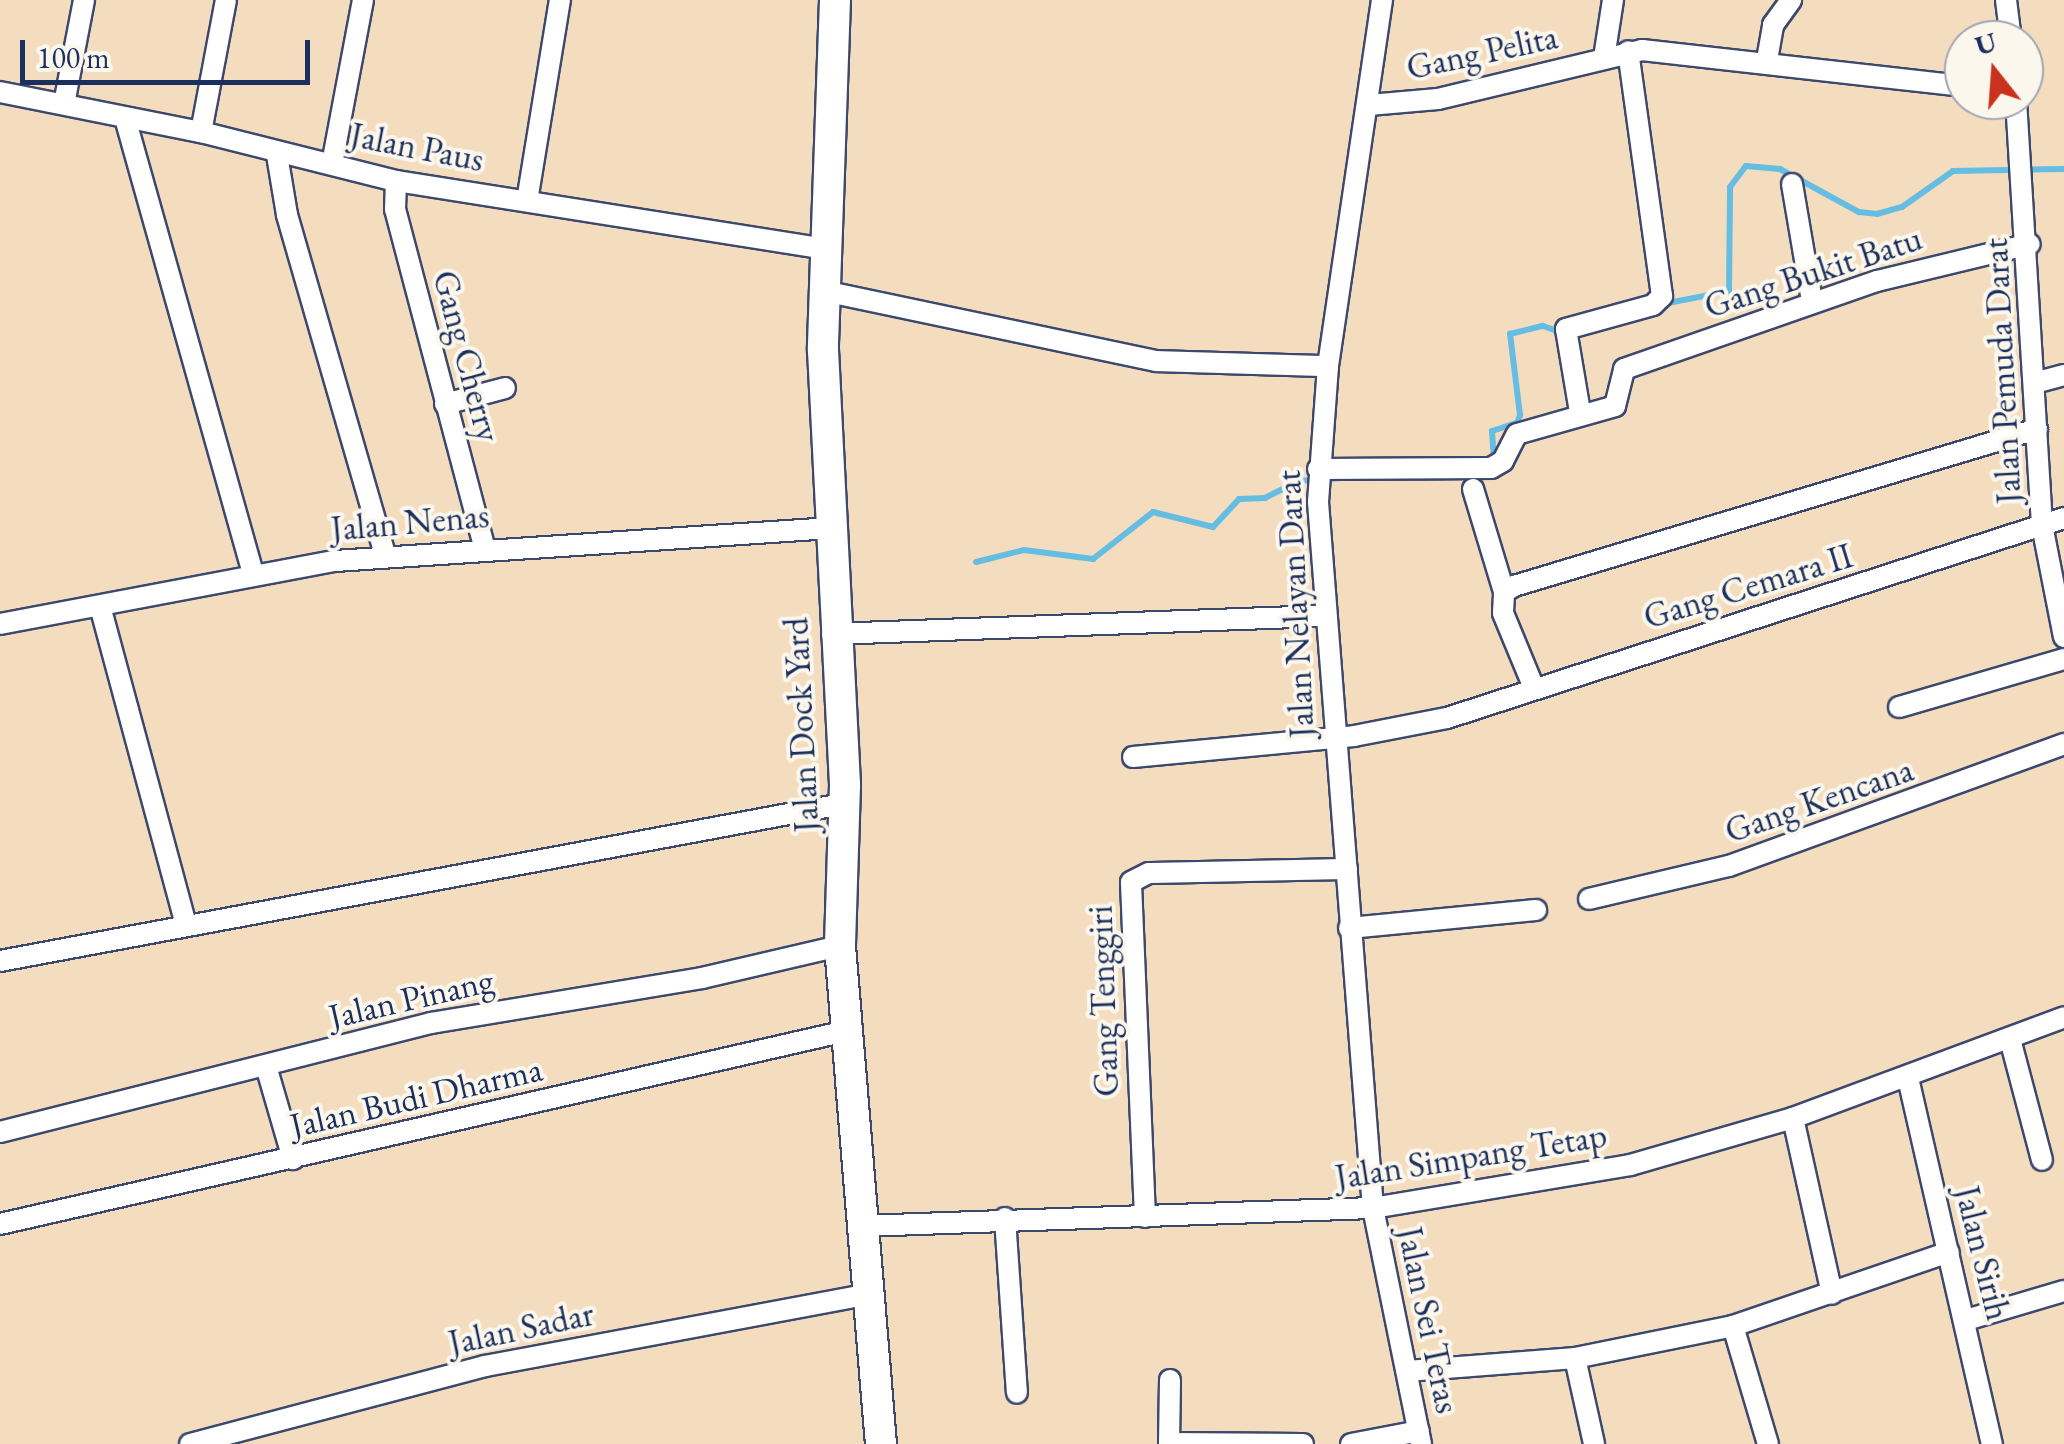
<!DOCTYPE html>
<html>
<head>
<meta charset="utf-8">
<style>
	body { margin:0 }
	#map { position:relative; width:2064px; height:1444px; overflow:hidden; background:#f4dcbf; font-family:"EB Garamond",serif }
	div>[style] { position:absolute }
	.stream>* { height:6px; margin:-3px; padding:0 3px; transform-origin:3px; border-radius:3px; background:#65bee2 }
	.roads { filter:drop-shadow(2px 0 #3c496d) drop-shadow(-2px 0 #3c496d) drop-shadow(0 2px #3c496d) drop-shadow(0 -2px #3c496d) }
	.street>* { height:20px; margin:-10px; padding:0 10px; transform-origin:10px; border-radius:10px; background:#fff }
	.secondary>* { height:30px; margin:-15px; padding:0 15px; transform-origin:15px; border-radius:15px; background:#fff }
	span { translate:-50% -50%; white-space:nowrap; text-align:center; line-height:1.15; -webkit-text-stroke:8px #fbf7ec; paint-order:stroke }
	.street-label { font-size:35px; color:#1b2f5e }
	.north { position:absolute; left:1944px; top:20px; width:100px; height:100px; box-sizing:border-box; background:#fbf7ec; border:2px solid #a1a7b3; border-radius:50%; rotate:343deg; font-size:28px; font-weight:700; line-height:40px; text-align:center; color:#1b2f5e }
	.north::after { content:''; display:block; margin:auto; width:35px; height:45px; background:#c8321e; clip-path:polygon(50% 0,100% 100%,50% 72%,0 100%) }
	.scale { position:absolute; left:20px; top:40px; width:290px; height:45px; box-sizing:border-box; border:5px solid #1b2f5e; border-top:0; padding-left:12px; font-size:30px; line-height:35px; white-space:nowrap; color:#1b2f5e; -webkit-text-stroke:8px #fbf7ec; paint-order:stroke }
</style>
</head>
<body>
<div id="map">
	<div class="stream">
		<i style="left:1663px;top:304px;width:67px;rotate:-11.1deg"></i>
		<i style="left:1729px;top:291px;width:104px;rotate:-89.4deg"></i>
		<i style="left:1730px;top:187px;width:26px;rotate:-53deg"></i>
		<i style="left:1746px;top:166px;width:34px;rotate:5deg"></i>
		<i style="left:1780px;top:169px;width:90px;rotate:28.6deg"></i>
		<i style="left:1859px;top:212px;width:18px;rotate:6deg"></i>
		<i style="left:1877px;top:214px;width:26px;rotate:-16deg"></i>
		<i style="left:1902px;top:207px;width:62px;rotate:-35.2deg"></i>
		<i style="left:1953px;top:171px;width:111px;rotate:-1deg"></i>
		<i style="left:1494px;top:460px;width:29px;rotate:-94deg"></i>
		<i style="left:1492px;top:431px;width:26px;rotate:-18deg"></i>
		<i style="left:1517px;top:423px;width:9px;rotate:-69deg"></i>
		<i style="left:1520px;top:415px;width:82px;rotate:-97deg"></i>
		<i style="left:1510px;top:334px;width:34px;rotate:-14deg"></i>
		<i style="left:1543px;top:326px;width:21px;rotate:19deg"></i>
		<i style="left:1419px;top:478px;width:52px;rotate:-1.1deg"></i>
		<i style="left:976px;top:562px;width:49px;rotate:-14deg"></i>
		<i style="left:1024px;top:550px;width:70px;rotate:7.4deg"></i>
		<i style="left:1093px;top:559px;width:76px;rotate:-38.1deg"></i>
		<i style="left:1153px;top:512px;width:62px;rotate:14deg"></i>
		<i style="left:1213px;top:527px;width:38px;rotate:-47deg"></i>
		<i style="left:1239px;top:499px;width:26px;rotate:-2deg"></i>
		<i style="left:1265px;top:498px;width:37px;rotate:-27deg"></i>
		<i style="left:1298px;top:481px;width:44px;rotate:-3.9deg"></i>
	</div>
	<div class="roads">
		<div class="street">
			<i style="left:1382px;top:0;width:370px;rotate:98.4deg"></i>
			<i style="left:1328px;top:366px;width:136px;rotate:94.2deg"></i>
			<i style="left:1318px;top:502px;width:708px;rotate:85.55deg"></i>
			<i style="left:1373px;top:1208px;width:241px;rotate:78.5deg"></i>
			<i style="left:2006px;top:0;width:40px;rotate:82.9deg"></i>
			<i style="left:1604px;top:58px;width:59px;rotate:-81.2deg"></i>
			<i style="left:1767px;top:60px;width:36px;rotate:-80deg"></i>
			<i style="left:1773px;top:25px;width:31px;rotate:-54deg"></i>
			<i style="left:0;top:92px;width:205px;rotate:11.3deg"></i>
			<i style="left:201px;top:132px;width:201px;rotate:14.1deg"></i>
			<i style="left:396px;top:181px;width:434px;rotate:9deg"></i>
			<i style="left:2016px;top:100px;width:426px;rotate:86.5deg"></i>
			<i style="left:2042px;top:525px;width:114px;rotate:78.9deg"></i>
			<i style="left:64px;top:104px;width:106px;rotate:-79.1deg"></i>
			<i style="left:1369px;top:105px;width:69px;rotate:-5deg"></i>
			<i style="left:1438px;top:99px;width:210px;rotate:-13.5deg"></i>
			<i style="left:1642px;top:50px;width:324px;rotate:6.4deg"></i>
			<i style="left:125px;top:118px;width:472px;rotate:74.3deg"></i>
			<i style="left:201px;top:132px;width:134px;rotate:-79.3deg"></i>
			<i style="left:277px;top:155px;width:61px;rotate:80.5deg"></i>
			<i style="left:287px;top:215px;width:356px;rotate:73.9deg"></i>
			<i style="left:332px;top:164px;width:167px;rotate:-79.3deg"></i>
			<i style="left:396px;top:181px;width:28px;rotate:92deg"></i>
			<i style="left:395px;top:209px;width:350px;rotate:75.2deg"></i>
			<i style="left:1792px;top:184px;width:119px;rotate:80.3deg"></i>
			<i style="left:527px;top:201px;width:204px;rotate:-80.7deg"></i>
			<i style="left:824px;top:291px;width:339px;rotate:11.9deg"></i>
			<i style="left:1156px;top:361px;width:172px;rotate:1.7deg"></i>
			<i style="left:2038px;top:382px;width:27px;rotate:-15deg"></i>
			<i style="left:445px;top:404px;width:62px;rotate:-14.9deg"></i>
			<i style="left:1580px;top:412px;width:84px;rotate:-99.6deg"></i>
			<i style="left:1566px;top:329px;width:90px;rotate:-15.4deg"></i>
			<i style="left:1653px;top:305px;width:13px;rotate:-45deg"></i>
			<i style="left:1662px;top:296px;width:247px;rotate:-97.9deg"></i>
			<i style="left:1318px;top:469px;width:173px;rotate:-0.3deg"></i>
			<i style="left:1491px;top:468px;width:14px;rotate:-30deg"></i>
			<i style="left:1503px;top:461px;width:30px;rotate:-63deg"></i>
			<i style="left:1517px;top:434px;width:102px;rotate:-15.9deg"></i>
			<i style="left:1615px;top:406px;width:38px;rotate:-76deg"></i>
			<i style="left:1624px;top:369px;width:268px;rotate:-19.2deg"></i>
			<i style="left:1877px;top:281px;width:157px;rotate:-13.6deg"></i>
			<i style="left:1473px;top:489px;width:108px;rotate:73.2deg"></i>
			<i style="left:100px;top:606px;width:329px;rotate:74.9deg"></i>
			<i style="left:0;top:624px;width:341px;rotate:-10.7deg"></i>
			<i style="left:335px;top:561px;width:498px;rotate:-3.8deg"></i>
			<i style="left:832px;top:634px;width:493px;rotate:-2.1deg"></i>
			<i style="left:1534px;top:688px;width:81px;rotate:-112.5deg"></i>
			<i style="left:1503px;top:613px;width:21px;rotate:-87deg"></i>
			<i style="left:1504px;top:592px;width:12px;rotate:-31deg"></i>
			<i style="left:1514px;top:586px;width:546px;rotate:-16.71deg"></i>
			<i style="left:1899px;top:707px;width:172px;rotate:-16.2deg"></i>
			<i style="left:1133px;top:757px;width:222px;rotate:-5.4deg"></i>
			<i style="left:1354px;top:736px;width:95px;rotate:-11deg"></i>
			<i style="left:1447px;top:718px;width:649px;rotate:-17.96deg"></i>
			<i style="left:1589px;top:899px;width:144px;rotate:-13.3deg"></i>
			<i style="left:1729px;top:866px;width:357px;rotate:-20deg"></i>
			<i style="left:1349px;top:928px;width:188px;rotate:-5.5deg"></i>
			<i style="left:0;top:961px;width:857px;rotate:-10.56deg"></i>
			<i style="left:2010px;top:1039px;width:125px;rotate:75.2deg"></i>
			<i style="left:266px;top:1066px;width:97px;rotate:73.8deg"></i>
			<i style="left:1908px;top:1078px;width:376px;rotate:77.1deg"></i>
			<i style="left:1793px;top:1118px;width:180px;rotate:77.5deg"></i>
			<i style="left:0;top:1132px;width:445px;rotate:-14.2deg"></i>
			<i style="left:431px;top:1023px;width:275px;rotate:-9.4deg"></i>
			<i style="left:702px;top:978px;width:142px;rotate:-13.1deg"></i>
			<i style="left:1145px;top:1217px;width:335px;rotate:-92.4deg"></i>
			<i style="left:1131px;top:882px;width:20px;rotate:-27deg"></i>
			<i style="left:1149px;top:873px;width:198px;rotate:-1.2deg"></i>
			<i style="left:1005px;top:1218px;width:175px;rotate:86.1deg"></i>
			<i style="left:0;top:1224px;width:868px;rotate:-12.85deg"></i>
			<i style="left:862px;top:1226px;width:511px;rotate:-2.02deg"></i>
			<i style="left:1373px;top:1208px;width:261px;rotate:-9.5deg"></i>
			<i style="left:1630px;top:1165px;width:170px;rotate:-16.1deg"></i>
			<i style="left:1793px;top:1118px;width:289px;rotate:-20.4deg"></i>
			<i style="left:1966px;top:1320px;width:102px;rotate:-16.5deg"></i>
			<i style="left:1733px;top:1326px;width:123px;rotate:73.5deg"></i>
			<i style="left:1575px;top:1358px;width:88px;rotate:77.5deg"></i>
			<i style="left:1407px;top:1371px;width:169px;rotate:-4.4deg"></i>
			<i style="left:1575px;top:1358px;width:161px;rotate:-11.4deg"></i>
			<i style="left:1733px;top:1326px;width:228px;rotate:-18.9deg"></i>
			<i style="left:1169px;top:1443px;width:134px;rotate:0.4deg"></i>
			<i style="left:190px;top:1444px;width:305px;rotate:-14.8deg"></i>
			<i style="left:485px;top:1366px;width:392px;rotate:-10.6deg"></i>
			<i style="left:1169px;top:1444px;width:64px;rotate:-89.1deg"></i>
			<i style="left:1351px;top:1444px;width:69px;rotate:-10.8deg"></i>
		</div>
		<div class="secondary">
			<i style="left:835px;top:0;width:350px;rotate:92deg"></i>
			<i style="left:823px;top:350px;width:436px;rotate:87.1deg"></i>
			<i style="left:845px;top:785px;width:161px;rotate:91.8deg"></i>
			<i style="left:840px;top:946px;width:500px;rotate:85.3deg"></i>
		</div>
	</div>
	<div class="street-label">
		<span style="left:1482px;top:52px;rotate:-12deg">Gang Pelita</span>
		<span style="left:417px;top:147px;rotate:11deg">Jalan Paus</span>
		<span style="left:1813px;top:272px;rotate:-18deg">Gang Bukit Batu</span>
		<span style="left:467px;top:356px;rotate:75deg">Gang Cherry</span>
		<span style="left:2002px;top:371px;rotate:-93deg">Jalan Pemuda Darat</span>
		<span style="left:410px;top:522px;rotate:-5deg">Jalan Nenas</span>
		<span style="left:1748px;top:586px;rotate:-17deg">Gang Cemara II</span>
		<span style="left:1295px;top:604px;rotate:-93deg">Jalan Nelayan Darat</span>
		<span style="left:801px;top:725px;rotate:-93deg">Jalan Dock Yard</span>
		<span style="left:1819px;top:800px;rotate:-19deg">Gang Kencana</span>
		<span style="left:411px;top:998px;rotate:-13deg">Jalan Pinang</span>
		<span style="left:1103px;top:1001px;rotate:-92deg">Gang Tenggiri</span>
		<span style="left:416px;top:1097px;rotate:-13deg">Jalan Budi Dharma</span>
		<span style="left:1471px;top:1156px;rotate:-9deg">Jalan Simpang Tetap</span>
		<span style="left:1983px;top:1253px;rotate:76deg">Jalan Sirih</span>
		<span style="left:1429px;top:1320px;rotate:78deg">Jalan Sei Teras</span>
		<span style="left:521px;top:1328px;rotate:-12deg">Jalan Sadar</span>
	</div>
	<div class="north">U</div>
	<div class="scale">100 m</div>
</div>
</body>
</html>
